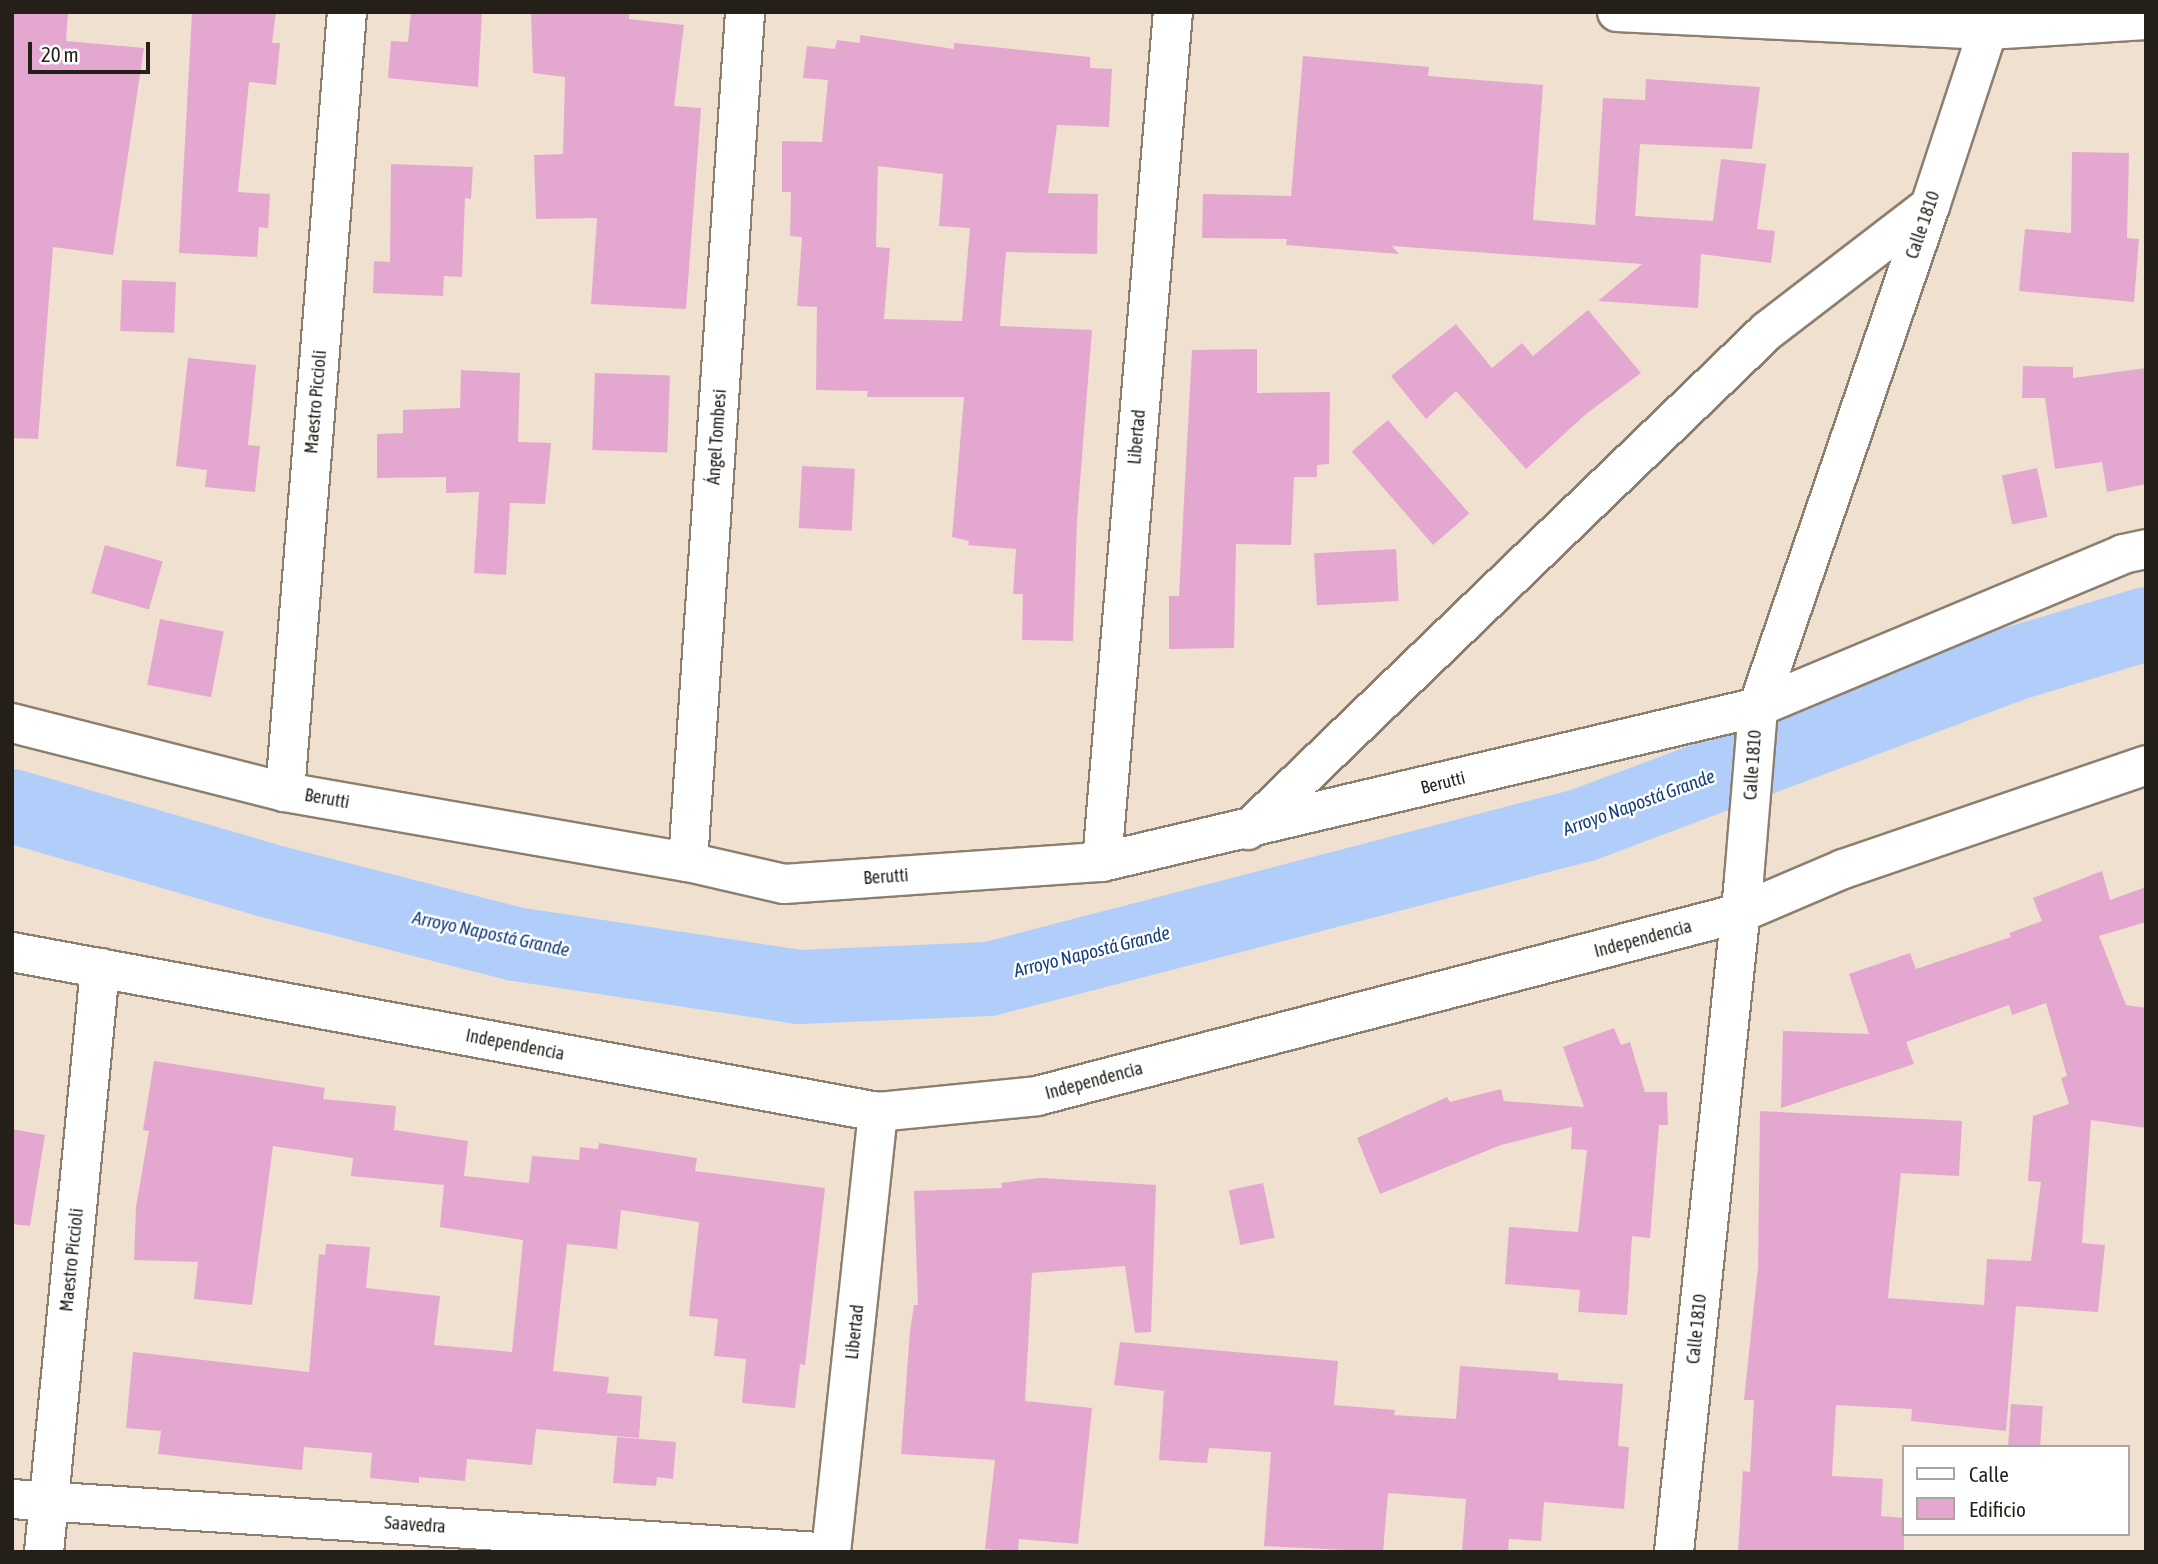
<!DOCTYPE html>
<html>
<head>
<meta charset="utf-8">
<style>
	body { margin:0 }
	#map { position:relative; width:2158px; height:1564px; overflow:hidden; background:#f0e0cf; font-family:"Asap Condensed",sans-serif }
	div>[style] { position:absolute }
	.river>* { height:74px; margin:-37px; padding:0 37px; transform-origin:37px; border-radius:37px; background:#b1cefb }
	.building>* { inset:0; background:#e4a8d0; transform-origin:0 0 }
	.roads { filter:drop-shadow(2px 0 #8d7f6f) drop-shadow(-2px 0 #8d7f6f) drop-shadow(0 2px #8d7f6f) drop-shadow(0 -2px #8d7f6f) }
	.street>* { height:38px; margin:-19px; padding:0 19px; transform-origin:19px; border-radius:19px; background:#fff }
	span { translate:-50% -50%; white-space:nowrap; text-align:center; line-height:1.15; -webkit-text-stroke:5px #fff; paint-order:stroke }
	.street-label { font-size:18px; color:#251f19 }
	.water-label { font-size:19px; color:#143f7f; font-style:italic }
	.frame { position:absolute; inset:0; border:14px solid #251f19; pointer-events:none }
	.legend { position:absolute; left:1902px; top:1445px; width:228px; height:91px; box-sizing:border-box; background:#fff; border:2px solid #a8a5a3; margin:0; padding:9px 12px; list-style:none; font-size:21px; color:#251f19 }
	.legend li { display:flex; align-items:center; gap:14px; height:35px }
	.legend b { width:35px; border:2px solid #a8a5a3 }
	.scale { position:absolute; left:28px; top:42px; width:122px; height:32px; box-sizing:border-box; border:4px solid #251f19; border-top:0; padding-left:9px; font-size:21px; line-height:24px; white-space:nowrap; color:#251f19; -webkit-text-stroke:5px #fff; paint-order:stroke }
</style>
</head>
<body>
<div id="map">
	<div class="river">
		<i style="left:12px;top:806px;width:265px;rotate:16.2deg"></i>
		<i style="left:266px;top:880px;width:257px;rotate:14.4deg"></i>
		<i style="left:515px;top:944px;width:288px;rotate:8.6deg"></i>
		<i style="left:800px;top:987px;width:189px;rotate:-2.4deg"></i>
		<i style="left:989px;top:979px;width:614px;rotate:-14.53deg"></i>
		<i style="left:1583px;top:825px;width:459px;rotate:-20.5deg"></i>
		<i style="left:2013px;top:664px;width:139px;rotate:-16.7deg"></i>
	</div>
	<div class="building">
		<i style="clip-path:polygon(12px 12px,68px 12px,66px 41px,144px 48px,113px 255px,53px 247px,38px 439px,12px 438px)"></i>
		<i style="clip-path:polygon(192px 12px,276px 12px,272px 43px,280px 43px,276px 85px,249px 82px,238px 192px,270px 194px,268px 228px,259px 227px,257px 257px,179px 253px)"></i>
		<i style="clip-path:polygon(411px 12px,482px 12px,478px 87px,388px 78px,391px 41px,408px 42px)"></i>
		<i style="clip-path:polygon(531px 12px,629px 12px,629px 19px,684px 25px,674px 106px,701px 108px,686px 309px,591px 304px,597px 218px,536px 219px,534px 155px,563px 154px,565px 77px,533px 73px)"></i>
		<i style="clip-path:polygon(evenodd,860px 35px,954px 49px,954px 43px,1090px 57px,1090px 68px,1112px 69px,1109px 127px,1057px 125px,1048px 193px,1098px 194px,1097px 254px,1006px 252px,1000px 326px,1092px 330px,1077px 520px,1073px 641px,1022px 640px,1023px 594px,1013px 594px,1016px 549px,968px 545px,969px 541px,952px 537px,964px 397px,867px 397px,868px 391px,816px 390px,817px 307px,797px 306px,802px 237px,790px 236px,791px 192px,782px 192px,782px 141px,822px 142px,828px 80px,803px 78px,807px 46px,835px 49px,837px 40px,860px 43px,860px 35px,878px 166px,943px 174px,939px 226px,970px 228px,962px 321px,884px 319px,890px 248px,876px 247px,878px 166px)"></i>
		<i style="clip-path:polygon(1303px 56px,1429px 67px,1428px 76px,1543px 85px,1533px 220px,1595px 225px,1603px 98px,1645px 100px,1646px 79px,1760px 87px,1752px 149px,1640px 144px,1635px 216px,1713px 221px,1721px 159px,1766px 164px,1757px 229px,1775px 231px,1771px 263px,1701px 254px,1698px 308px,1598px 301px,1642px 264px,1392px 246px,1399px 254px,1286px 245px,1287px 239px,1202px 238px,1203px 194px,1291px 196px)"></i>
		<i style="clip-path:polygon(2072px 152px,2129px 153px,2127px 238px,2139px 239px,2134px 302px,2019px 291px,2025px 229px,2071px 233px)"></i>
		<i style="clip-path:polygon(391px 164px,473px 167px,471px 199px,465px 198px,462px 277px,444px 276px,443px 296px,373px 293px,374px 261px,390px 262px)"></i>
		<i style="left:122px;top:280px;width:54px;height:51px;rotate:2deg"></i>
		<i style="clip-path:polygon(1588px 310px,1641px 373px,1586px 414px,1526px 469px,1456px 391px,1426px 419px,1391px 376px,1456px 324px,1492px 368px,1522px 343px,1533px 356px)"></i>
		<i style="clip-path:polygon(1257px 349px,1257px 393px,1330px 392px,1329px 464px,1317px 465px,1317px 477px,1294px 477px,1291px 545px,1236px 544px,1234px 648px,1169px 649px,1169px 596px,1179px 596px,1192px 350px)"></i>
		<i style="clip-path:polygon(188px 358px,256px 365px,248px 445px,260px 446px,255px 492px,205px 487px,207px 470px,176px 466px)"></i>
		<i style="clip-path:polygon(2023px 366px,2073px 367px,2073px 378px,2146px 368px,2146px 484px,2107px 492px,2102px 462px,2055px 469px,2045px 398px,2022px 398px)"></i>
		<i style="clip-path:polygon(461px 370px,520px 373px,518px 442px,551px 443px,545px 504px,510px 503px,506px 575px,474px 573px,479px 492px,446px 493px,446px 477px,377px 478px,377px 434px,403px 433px,403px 410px,460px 408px)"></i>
		<i style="left:595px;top:373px;width:75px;height:77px;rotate:2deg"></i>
		<i style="left:1388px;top:420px;width:124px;height:48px;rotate:49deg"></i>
		<i style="left:802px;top:466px;width:53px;height:62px;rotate:3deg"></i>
		<i style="left:2037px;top:468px;width:50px;height:36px;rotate:78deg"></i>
		<i style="left:105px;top:545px;width:60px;height:50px;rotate:16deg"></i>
		<i style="left:1396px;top:549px;width:52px;height:82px;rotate:87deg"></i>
		<i style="left:160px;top:619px;width:65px;height:67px;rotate:11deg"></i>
		<i style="clip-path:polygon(2102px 871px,2110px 900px,2146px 887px,2146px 922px,2099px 936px,2126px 1005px,2146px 1008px,2146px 1128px,2091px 1120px,2082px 1243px,2105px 1245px,2098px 1312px,2016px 1306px,2006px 1431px,1911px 1421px,1912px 1409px,1836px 1405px,1832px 1476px,1883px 1479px,1881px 1516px,1904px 1518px,1904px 1552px,1738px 1552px,1743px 1471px,1750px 1472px,1754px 1400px,1744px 1400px,1758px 1267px,1760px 1111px,1962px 1121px,1959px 1176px,1901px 1173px,1888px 1298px,1984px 1305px,1987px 1259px,2031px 1261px,2041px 1182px,2028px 1181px,2033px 1116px,2069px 1104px,2061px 1078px,2067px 1076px,2046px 1003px,2012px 1015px,2009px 1005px,1906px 1042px,1914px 1064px,1781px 1108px,1783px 1031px,1869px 1034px,1849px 974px,1910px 953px,1916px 969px,2011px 937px,2009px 933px,2042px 921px,2033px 898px)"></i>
		<i style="clip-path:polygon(1614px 1028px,1621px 1045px,1630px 1042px,1645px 1092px,1667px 1092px,1668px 1125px,1659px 1125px,1650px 1238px,1632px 1236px,1627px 1315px,1578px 1312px,1580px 1290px,1505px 1284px,1509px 1227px,1578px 1232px,1587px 1150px,1571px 1149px,1572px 1127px,1501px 1145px,1380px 1194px,1357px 1138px,1447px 1097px,1450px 1102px,1501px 1089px,1504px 1101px,1584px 1107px,1563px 1047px)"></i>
		<i style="clip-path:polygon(154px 1061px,325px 1088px,323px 1099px,396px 1106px,394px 1130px,468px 1141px,464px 1176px,529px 1183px,532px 1156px,579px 1160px,580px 1147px,598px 1149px,599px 1143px,697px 1158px,695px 1171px,825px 1188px,805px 1365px,800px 1364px,795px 1408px,742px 1403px,746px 1359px,714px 1356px,718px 1319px,689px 1316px,699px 1222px,621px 1210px,617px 1249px,567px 1244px,553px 1371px,609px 1377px,607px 1393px,642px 1396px,639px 1438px,536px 1429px,532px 1465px,467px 1459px,465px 1481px,419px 1477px,419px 1483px,370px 1478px,372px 1453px,304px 1447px,302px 1470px,158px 1454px,161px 1431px,126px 1428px,133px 1352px,309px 1372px,319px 1254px,325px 1255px,326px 1244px,370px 1247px,366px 1288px,440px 1296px,434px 1345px,512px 1352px,523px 1240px,440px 1227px,444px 1185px,351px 1176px,353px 1158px,273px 1146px,252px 1305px,194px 1299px,198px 1262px,134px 1260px,136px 1207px,149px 1131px,143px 1130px)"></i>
		<i style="clip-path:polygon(12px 1129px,45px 1135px,30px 1226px,12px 1224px)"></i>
		<i style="clip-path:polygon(1040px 1178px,1156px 1185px,1151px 1332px,1135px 1333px,1125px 1266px,1032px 1273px,1025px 1401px,1092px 1408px,1078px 1544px,1019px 1539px,1018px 1552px,985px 1549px,995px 1460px,901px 1454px,910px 1331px,914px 1305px,918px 1305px,914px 1191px,1002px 1188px,1001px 1183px)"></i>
		<i style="left:1263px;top:1183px;width:56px;height:35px;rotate:78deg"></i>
		<i style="clip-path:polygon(1120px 1342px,1338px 1361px,1334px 1405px,1395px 1410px,1394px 1415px,1456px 1419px,1460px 1366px,1558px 1373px,1558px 1380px,1623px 1384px,1618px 1446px,1629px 1447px,1624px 1509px,1544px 1502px,1541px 1541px,1509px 1539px,1508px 1552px,1462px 1552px,1466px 1499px,1388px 1493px,1383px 1552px,1264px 1546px,1271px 1452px,1209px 1448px,1207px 1463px,1159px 1460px,1164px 1391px,1114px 1385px)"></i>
		<i style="left:2011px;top:1404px;width:32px;height:43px;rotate:4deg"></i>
		<i style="clip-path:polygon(617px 1437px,676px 1442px,673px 1479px,657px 1477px,656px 1486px,613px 1483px)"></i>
	</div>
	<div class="roads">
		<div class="street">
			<i style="left:1617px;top:12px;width:371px;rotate:2.8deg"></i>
			<i style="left:1988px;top:30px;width:158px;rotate:-3.6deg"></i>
			<i style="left:12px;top:723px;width:282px;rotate:14.2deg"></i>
			<i style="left:285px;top:792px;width:409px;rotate:9.9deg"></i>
			<i style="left:688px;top:862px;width:98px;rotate:12.9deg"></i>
			<i style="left:784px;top:884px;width:319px;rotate:-4deg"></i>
			<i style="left:1102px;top:862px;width:674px;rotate:-13.29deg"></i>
			<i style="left:1758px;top:707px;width:396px;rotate:-22.7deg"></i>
			<i style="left:2123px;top:554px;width:24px;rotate:-12deg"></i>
			<i style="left:285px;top:792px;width:782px;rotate:-85.46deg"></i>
			<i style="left:1248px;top:830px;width:720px;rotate:-43.87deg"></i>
			<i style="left:1767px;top:331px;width:205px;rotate:-37.5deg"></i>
			<i style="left:688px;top:862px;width:852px;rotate:-86.16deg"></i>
			<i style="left:1102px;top:862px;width:853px;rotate:-85.23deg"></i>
			<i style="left:12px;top:952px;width:881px;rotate:10.47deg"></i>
			<i style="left:878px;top:1112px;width:160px;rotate:-5.7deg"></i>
			<i style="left:1037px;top:1096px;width:726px;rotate:-14.59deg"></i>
			<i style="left:1740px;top:913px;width:112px;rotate:-23.1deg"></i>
			<i style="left:1843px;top:869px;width:320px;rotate:-18.9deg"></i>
			<i style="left:12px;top:1499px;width:809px;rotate:3.76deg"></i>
			<i style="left:44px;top:1552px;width:587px;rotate:-84.52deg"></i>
			<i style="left:831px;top:1552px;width:443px;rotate:-83.9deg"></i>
			<i style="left:1674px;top:1552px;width:677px;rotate:-84.06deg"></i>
			<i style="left:1744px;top:879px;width:173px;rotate:-85.3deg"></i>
			<i style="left:1758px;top:707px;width:530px;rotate:-71.05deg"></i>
			<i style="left:1930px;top:206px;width:185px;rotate:-71.8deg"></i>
			<i style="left:1988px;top:30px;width:18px;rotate:-84deg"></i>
		</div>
	</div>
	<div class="street-label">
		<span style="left:1923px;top:225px;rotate:-71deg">Calle 1810</span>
		<span style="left:316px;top:402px;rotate:-85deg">Maestro Piccioli</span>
		<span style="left:717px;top:437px;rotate:-86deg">Ángel Tombesi</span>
		<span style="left:1137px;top:437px;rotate:-85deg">Libertad</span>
		<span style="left:1753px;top:765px;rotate:-86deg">Calle 1810</span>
		<span style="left:1443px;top:783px;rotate:-14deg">Berutti</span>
		<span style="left:327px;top:799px;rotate:10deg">Berutti</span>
		<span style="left:886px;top:877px;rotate:-4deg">Berutti</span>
		<span style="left:1643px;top:939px;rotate:-15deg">Independencia</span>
		<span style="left:515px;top:1045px;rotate:11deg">Independencia</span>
		<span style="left:1094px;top:1081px;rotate:-15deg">Independencia</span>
		<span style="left:72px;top:1260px;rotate:-84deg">Maestro Piccioli</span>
		<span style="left:1697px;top:1329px;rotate:-84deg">Calle 1810</span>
		<span style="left:855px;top:1332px;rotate:-84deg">Libertad</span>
		<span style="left:415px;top:1525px;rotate:4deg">Saavedra</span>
	</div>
	<div class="water-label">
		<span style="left:1639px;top:803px;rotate:-20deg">Arroyo Napostá Grande</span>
		<span style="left:491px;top:934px;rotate:12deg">Arroyo Napostá Grande</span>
		<span style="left:1092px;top:952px;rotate:-14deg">Arroyo Napostá Grande</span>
	</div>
	<div class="frame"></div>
	<ul class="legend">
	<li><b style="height:9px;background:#fff"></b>Calle</li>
	<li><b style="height:19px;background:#e4a8d0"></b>Edificio</li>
	</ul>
	<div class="scale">20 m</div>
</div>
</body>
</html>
